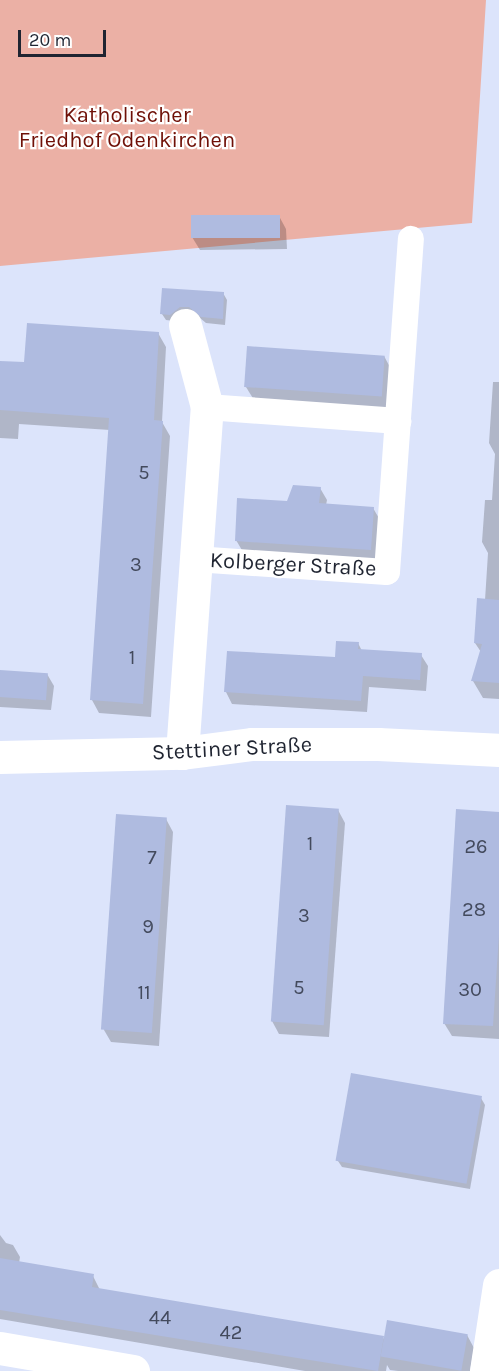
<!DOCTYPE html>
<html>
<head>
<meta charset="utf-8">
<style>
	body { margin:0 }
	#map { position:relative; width:499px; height:1371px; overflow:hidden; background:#dce4fb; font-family:Karla,sans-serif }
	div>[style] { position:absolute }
	.green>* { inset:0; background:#ebb0a5 }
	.shadow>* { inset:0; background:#0003 }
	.building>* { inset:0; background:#afbbe0; transform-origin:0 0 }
	.pedestrian>* { height:26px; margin:-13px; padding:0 13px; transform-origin:13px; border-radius:13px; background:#fff }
	.minor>* { height:33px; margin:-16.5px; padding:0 16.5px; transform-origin:16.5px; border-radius:16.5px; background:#fff }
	span { translate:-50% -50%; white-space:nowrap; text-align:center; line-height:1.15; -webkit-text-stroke:4.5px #fff; paint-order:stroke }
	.number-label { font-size:20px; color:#434a5d }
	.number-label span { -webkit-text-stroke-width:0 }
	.park-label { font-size:22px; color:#6f1007 }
	.street-label { font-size:22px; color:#1f2431 }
	.scale { position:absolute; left:18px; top:30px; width:88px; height:27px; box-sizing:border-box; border:3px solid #1f2431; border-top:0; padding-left:8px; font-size:18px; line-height:21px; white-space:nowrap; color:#1f2431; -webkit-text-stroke:4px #fff; paint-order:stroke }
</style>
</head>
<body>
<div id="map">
	<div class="green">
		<i style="clip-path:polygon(0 0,486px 0,472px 223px,0 266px)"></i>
	</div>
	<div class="shadow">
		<i style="clip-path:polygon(279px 216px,286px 229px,287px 249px,200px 250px,192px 237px)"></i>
		<i style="clip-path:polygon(164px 289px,223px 293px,227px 300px,225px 325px,206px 323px,194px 313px,174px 321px,166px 320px,162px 314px)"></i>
		<i style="clip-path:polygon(158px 333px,166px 347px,162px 422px,170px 436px,151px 717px,99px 713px,92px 700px,110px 430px,19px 424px,18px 439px,0 438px,0 362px,25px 364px)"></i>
		<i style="clip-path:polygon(384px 356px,391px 369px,388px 409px,254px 400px,246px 387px)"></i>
		<i style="clip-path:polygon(493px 382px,499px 382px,499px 699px,483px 698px,473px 681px,481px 652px,475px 643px,485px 600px,488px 553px,482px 542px,485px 500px,492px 500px,495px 454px,489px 443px)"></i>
		<i style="clip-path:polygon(320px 488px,327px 500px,326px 505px,373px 508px,380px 520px,377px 561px,243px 552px,236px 540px,288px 502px)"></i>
		<i style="clip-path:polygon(358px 643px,362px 651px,421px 655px,428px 666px,426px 691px,369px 687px,367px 712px,232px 704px,226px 692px,336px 659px)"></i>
		<i style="clip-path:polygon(0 671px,47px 674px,54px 686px,51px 710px,0 707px)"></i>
		<i style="clip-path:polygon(338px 810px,345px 823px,329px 1037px,279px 1034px,272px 1021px)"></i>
		<i style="clip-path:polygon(499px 813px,499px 1039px,452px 1036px,444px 1023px)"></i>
		<i style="clip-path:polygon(166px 819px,173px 832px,159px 1046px,111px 1042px,104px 1030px)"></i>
		<i style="clip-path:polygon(481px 1098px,485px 1105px,470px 1189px,342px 1167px,338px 1161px)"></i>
		<i style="clip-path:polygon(0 1235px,6px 1243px,13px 1245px,20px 1257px,19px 1263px,93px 1276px,100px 1290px,383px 1338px,385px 1340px,467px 1335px,474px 1348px,470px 1371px,398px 1371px,390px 1370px,387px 1365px,386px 1371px,305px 1371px,0 1319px)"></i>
	</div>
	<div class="building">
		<i style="left:191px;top:215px;width:89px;height:23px"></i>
		<i style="clip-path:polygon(162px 288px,224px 292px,223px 319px,201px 317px,189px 307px,180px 307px,170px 315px,160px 314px)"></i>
		<i style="clip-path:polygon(27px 323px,159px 332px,154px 420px,163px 421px,143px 704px,90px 700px,109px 418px,0 410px,0 361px,24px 362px)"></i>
		<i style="left:247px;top:346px;width:138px;height:41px;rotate:4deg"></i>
		<i style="clip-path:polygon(293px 485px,321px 487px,319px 503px,374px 507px,371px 550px,235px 541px,237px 498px,287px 501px)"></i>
		<i style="clip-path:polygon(477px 598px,499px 600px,499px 683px,471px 681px,482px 644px,474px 643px)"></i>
		<i style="clip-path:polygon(336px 641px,359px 642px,358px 649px,422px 653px,420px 680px,363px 676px,361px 701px,224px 692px,227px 651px,335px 657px)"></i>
		<i style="left:0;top:670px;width:48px;height:27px;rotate:4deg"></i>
		<i style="left:286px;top:805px;width:53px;height:217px;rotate:4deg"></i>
		<i style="clip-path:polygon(456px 809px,499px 812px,499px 935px,493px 1026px,443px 1024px)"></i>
		<i style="left:116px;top:814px;width:51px;height:216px;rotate:4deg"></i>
		<i style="left:351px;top:1073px;width:133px;height:89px;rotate:10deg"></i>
		<i style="clip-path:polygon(0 1258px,94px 1274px,92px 1287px,384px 1336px,378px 1371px,0 1310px)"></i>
		<i style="left:387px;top:1320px;width:82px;height:37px;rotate:10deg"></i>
	</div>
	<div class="pedestrian">
		<i style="left:207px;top:407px;width:192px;rotate:4.2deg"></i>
		<i style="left:195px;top:559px;width:192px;rotate:3.9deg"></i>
		<i style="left:387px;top:572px;width:334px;rotate:-85.9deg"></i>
	</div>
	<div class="minor">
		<i style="left:182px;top:753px;width:347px;rotate:-85.9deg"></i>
		<i style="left:207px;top:407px;width:85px;rotate:-105deg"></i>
		<i style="left:0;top:757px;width:182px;rotate:-1.3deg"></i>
		<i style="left:182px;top:753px;width:71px;rotate:-7.3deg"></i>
		<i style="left:252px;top:744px;width:126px"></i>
		<i style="left:378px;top:744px;width:121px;rotate:2.8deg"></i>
		<i style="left:0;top:1348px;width:135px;rotate:9.8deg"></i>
		<i style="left:486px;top:1371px;width:87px;rotate:-81.4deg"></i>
	</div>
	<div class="number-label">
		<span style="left:144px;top:472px">5</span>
		<span style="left:136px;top:564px">3</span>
		<span style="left:132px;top:657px">1</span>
		<span style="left:310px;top:843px">1</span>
		<span style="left:476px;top:846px">26</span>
		<span style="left:152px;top:857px">7</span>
		<span style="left:474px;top:909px">28</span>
		<span style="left:304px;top:915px">3</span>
		<span style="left:148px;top:926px">9</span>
		<span style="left:299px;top:987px">5</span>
		<span style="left:470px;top:989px">30</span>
		<span style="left:144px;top:992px">11</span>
		<span style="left:160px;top:1317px">44</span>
		<span style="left:231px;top:1332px">42</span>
	</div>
	<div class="park-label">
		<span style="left:127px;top:128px">Katholischer<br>Friedhof Odenkirchen</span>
	</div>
	<div class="street-label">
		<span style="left:293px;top:565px;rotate:3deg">Kolberger Straße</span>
		<span style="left:232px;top:749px;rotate:-3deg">Stettiner Straße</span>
	</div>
	<div class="scale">20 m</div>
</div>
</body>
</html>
